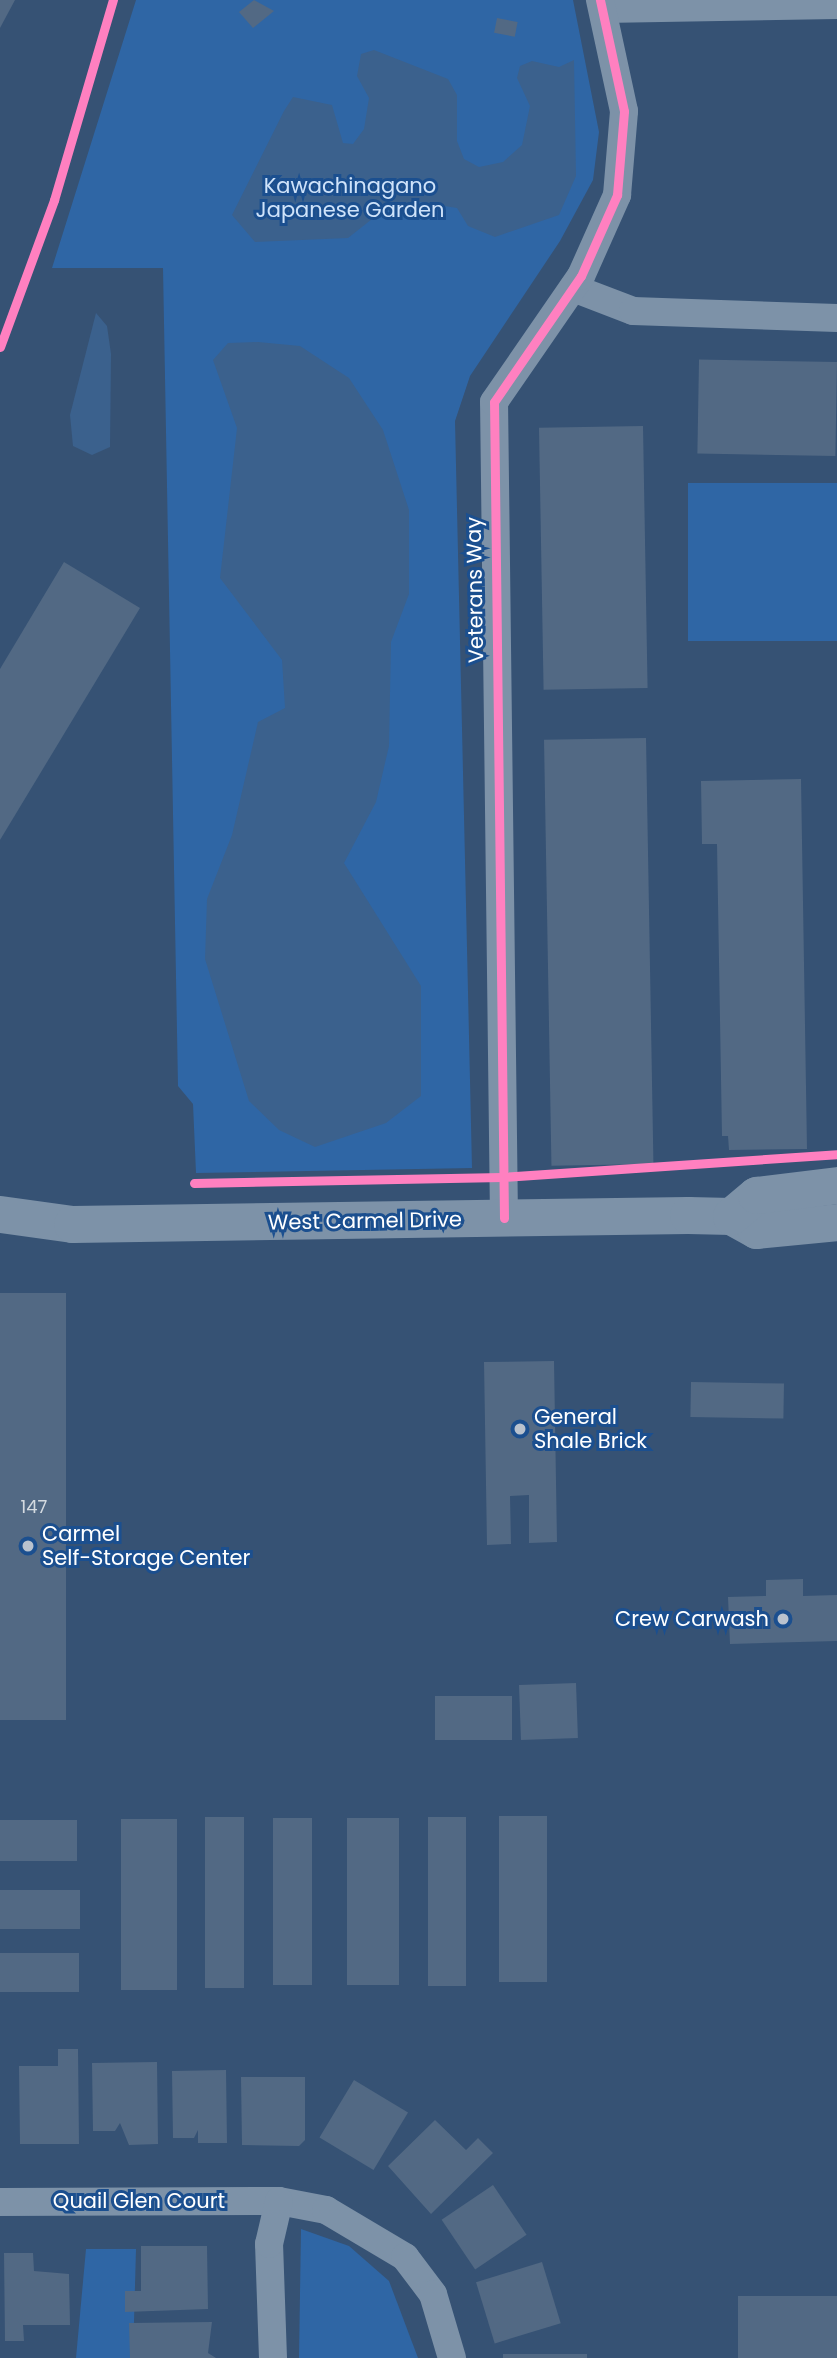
<!DOCTYPE html>
<html>
<head>
<meta charset="utf-8">
<style>
	body { margin:0 }
	#map { position:relative; width:837px; height:2358px; overflow:hidden; background:#365274; font-family:Poppins,sans-serif }
	div>[style] { position:absolute }
	.green>* { inset:0; background:#2f66a5; transform-origin:0 0 }
	.water>* { inset:0; background:#3b618d }
	.building>* { inset:0; background:#526984; transform-origin:0 0 }
	.minor>* { height:28px; margin:-14px; padding:0 14px; transform-origin:14px; border-radius:14px; background:#7d92a8 }
	.tertiary>* { height:37px; margin:-18.5px; padding:0 18.5px; transform-origin:18.5px; border-radius:18.5px; background:#7d92a8 }
	.cycleway>* { height:9px; margin:-4.5px; padding:0 4.5px; transform-origin:4.5px; border-radius:4.5px; background:#ff80c0 }
	.dots>* { width:19px; height:19px; translate:-50% -50%; box-sizing:border-box; border:4px solid #1b4f8f; border-radius:50% }
	span { translate:-50% -50%; white-space:nowrap; text-align:center; line-height:1.15; -webkit-text-stroke:6px #1b4f8f; paint-order:stroke }
	.number-label { font-size:18px; color:#d4dae0 }
	.number-label span { -webkit-text-stroke-width:0 }
	.park-label { font-size:21px; color:#cfe3fa }
	.street-label { font-size:21px; color:#fff }
	.poi-label { font-size:21px; color:#fff }
	.left { translate:0 -50%; text-align:left }
	.right { translate:-100% -50%; text-align:right }
</style>
</head>
<body>
<div id="map">
	<div class="green">
		<i style="clip-path:polygon(136px 0,573px 0,599px 132px,593px 180px,560px 241px,470px 376px,455px 421px,472px 1168px,196px 1173px,193px 1104px,178px 1086px,163px 268px,52px 268px)"></i>
		<i style="left:837px;top:483px;width:158px;height:149px;rotate:90deg"></i>
		<i style="clip-path:polygon(301px 2229px,349px 2246px,389px 2281px,418px 2358px,299px 2358px)"></i>
		<i style="clip-path:polygon(86px 2249px,136px 2249px,133px 2358px,76px 2358px)"></i>
	</div>
	<div class="water">
		<i style="clip-path:polygon(374px 50px,448px 79px,457px 95px,457px 141px,464px 159px,479px 167px,503px 162px,522px 145px,530px 106px,517px 78px,520px 66px,532px 61px,559px 67px,574px 60px,576px 176px,559px 215px,495px 237px,468px 226px,457px 208px,419px 202px,381px 212px,348px 238px,255px 242px,232px 215px,284px 111px,293px 97px,332px 105px,343px 143px,353px 144px,364px 129px,369px 98px,357px 76px,361px 54px)"></i>
		<i style="clip-path:polygon(96px 313px,107px 326px,111px 354px,110px 447px,92px 455px,73px 446px,70px 415px)"></i>
		<i style="clip-path:polygon(258px 342px,300px 346px,349px 378px,383px 430px,409px 510px,409px 594px,391px 642px,389px 746px,376px 802px,344px 863px,421px 986px,421px 1096px,386px 1123px,315px 1147px,279px 1130px,249px 1101px,205px 959px,207px 899px,232px 835px,258px 722px,285px 708px,282px 660px,220px 578px,237px 428px,213px 360px,228px 343px)"></i>
	</div>
	<div class="building">
		<i style="clip-path:polygon(0 0,15px 0,0 28px)"></i>
		<i style="clip-path:polygon(254px 0,274px 11px,253px 28px,239px 12px)"></i>
		<i style="left:497px;top:18px;width:21px;height:15px;rotate:11deg"></i>
		<i style="left:837px;top:362px;width:94px;height:138px;rotate:91deg"></i>
		<i style="left:643px;top:426px;width:262px;height:104px;rotate:89deg"></i>
		<i style="clip-path:polygon(64px 562px,140px 608px,0 840px,0 669px)"></i>
		<i style="left:646px;top:738px;width:426px;height:102px;rotate:89deg"></i>
		<i style="clip-path:polygon(801px 779px,807px 1149px,729px 1150px,728px 1136px,722px 1136px,717px 844px,702px 844px,701px 781px)"></i>
		<i style="left:66px;top:1293px;width:427px;height:66px;rotate:90deg"></i>
		<i style="clip-path:polygon(554px 1361px,557px 1542px,529px 1543px,529px 1495px,510px 1496px,511px 1544px,487px 1545px,484px 1362px)"></i>
		<i style="left:691px;top:1382px;width:93px;height:35px;rotate:1deg"></i>
		<i style="clip-path:polygon(803px 1579px,803px 1596px,837px 1595px,837px 1641px,730px 1644px,728px 1597px,766px 1596px,766px 1580px)"></i>
		<i style="left:576px;top:1683px;width:55px;height:57px;rotate:88deg"></i>
		<i style="left:512px;top:1696px;width:44px;height:77px;rotate:90deg"></i>
		<i style="left:499px;top:1816px;width:48px;height:166px"></i>
		<i style="left:205px;top:1817px;width:39px;height:171px"></i>
		<i style="left:428px;top:1817px;width:38px;height:169px"></i>
		<i style="left:273px;top:1818px;width:39px;height:167px"></i>
		<i style="left:399px;top:1818px;width:167px;height:52px;rotate:90deg"></i>
		<i style="left:121px;top:1819px;width:56px;height:171px"></i>
		<i style="left:0;top:1820px;width:77px;height:41px"></i>
		<i style="left:0;top:1890px;width:80px;height:39px"></i>
		<i style="left:0;top:1953px;width:79px;height:39px"></i>
		<i style="clip-path:polygon(58px 2049px,78px 2049px,79px 2144px,20px 2144px,19px 2066px,58px 2066px)"></i>
		<i style="clip-path:polygon(157px 2062px,158px 2144px,129px 2145px,120px 2123px,115px 2131px,93px 2131px,92px 2063px)"></i>
		<i style="clip-path:polygon(226px 2070px,227px 2143px,198px 2143px,198px 2130px,194px 2138px,173px 2138px,172px 2071px)"></i>
		<i style="clip-path:polygon(241px 2077px,305px 2077px,305px 2140px,299px 2146px,242px 2145px)"></i>
		<i style="left:354px;top:2080px;width:63px;height:67px;rotate:31deg"></i>
		<i style="clip-path:polygon(435px 2120px,466px 2150px,478px 2138px,493px 2153px,431px 2214px,388px 2166px)"></i>
		<i style="left:493px;top:2185px;width:60px;height:62px;rotate:56deg"></i>
		<i style="clip-path:polygon(141px 2246px,207px 2246px,208px 2309px,125px 2312px,125px 2291px,141px 2291px)"></i>
		<i style="clip-path:polygon(4px 2253px,33px 2253px,34px 2271px,69px 2274px,70px 2325px,23px 2325px,24px 2341px,5px 2341px)"></i>
		<i style="left:542px;top:2262px;width:64px;height:69px;rotate:73deg"></i>
		<i style="left:837px;top:2296px;width:62px;height:99px;rotate:90deg"></i>
		<i style="clip-path:polygon(212px 2322px,208px 2353px,216px 2358px,130px 2358px,129px 2323px)"></i>
		<i style="left:503px;top:2354px;width:84px;height:4px"></i>
	</div>
	<div class="minor">
		<i style="left:603px;top:9px;width:234px;rotate:-1deg"></i>
		<i style="left:573px;top:288px;width:64px;rotate:21deg"></i>
		<i style="left:633px;top:311px;width:204px;rotate:2deg"></i>
		<i style="left:504px;top:1218px;width:816px;rotate:-90.7deg"></i>
		<i style="left:494px;top:402px;width:153px;rotate:-55.4deg"></i>
		<i style="left:581px;top:276px;width:89px;rotate:-66deg"></i>
		<i style="left:617px;top:195px;width:84px;rotate:-85.2deg"></i>
		<i style="left:624px;top:111px;width:114px;rotate:-102.2deg"></i>
		<i style="left:0;top:2202px;width:279px;rotate:-0.2deg"></i>
		<i style="left:279px;top:2201px;width:48px;rotate:10.8deg"></i>
		<i style="left:326px;top:2210px;width:92px;rotate:30.7deg"></i>
		<i style="left:405px;top:2257px;width:46px;rotate:52.9deg"></i>
		<i style="left:433px;top:2294px;width:67px;rotate:73.5deg"></i>
		<i style="left:273px;top:2358px;width:114px;rotate:-92deg"></i>
		<i style="left:269px;top:2244px;width:44px;rotate:-76.9deg"></i>
	</div>
	<div class="tertiary">
		<i style="left:0;top:1214px;width:73px;rotate:7.9deg"></i>
		<i style="left:72px;top:1224px;width:616px;rotate:-0.84deg"></i>
		<i style="left:688px;top:1215px;width:43px;rotate:1.3deg"></i>
		<i style="left:731px;top:1216px;width:29px;rotate:29deg"></i>
		<i style="left:756px;top:1230px;width:81px;rotate:-5.6deg"></i>
		<i style="left:731px;top:1216px;width:33px;rotate:-40deg"></i>
		<i style="left:756px;top:1195px;width:82px;rotate:-7deg"></i>
	</div>
	<div class="cycleway">
		<i style="left:0;top:347px;width:157px;rotate:-69.8deg"></i>
		<i style="left:54px;top:200px;width:209px;rotate:-73.6deg"></i>
		<i style="left:194px;top:1183px;width:308px;rotate:-1.1deg"></i>
		<i style="left:502px;top:1177px;width:336px;rotate:-3.9deg"></i>
		<i style="left:504px;top:1218px;width:816px;rotate:-90.7deg"></i>
		<i style="left:494px;top:402px;width:153px;rotate:-55.4deg"></i>
		<i style="left:581px;top:276px;width:89px;rotate:-66deg"></i>
		<i style="left:617px;top:195px;width:84px;rotate:-85.2deg"></i>
		<i style="left:624px;top:111px;width:114px;rotate:-102.2deg"></i>
	</div>
	<div class="dots">
		<i style="left:520px;top:1429px;background:#b9c2ce"></i>
		<i style="left:28px;top:1546px;background:#b9c2ce"></i>
		<i style="left:783px;top:1619px;background:#b9c2ce"></i>
	</div>
	<div class="number-label">
		<span style="left:34px;top:1507px">147</span>
	</div>
	<div class="park-label">
		<span style="left:350px;top:198px">Kawachinagano<br>Japanese Garden</span>
	</div>
	<div class="street-label">
		<span style="left:475px;top:590px;rotate:-91deg">Veterans Way</span>
		<span style="left:365px;top:1221px;rotate:-1deg">West Carmel Drive</span>
		<span style="left:139px;top:2201px">Quail Glen Court</span>
	</div>
	<div class="poi-label">
		<span class="left" style="left:534px;top:1429px">General<br>Shale Brick</span>
		<span class="left" style="left:42px;top:1546px">Carmel<br>Self-Storage Center</span>
		<span class="right" style="left:769px;top:1619px">Crew Carwash</span>
	</div>
</div>
</body>
</html>
